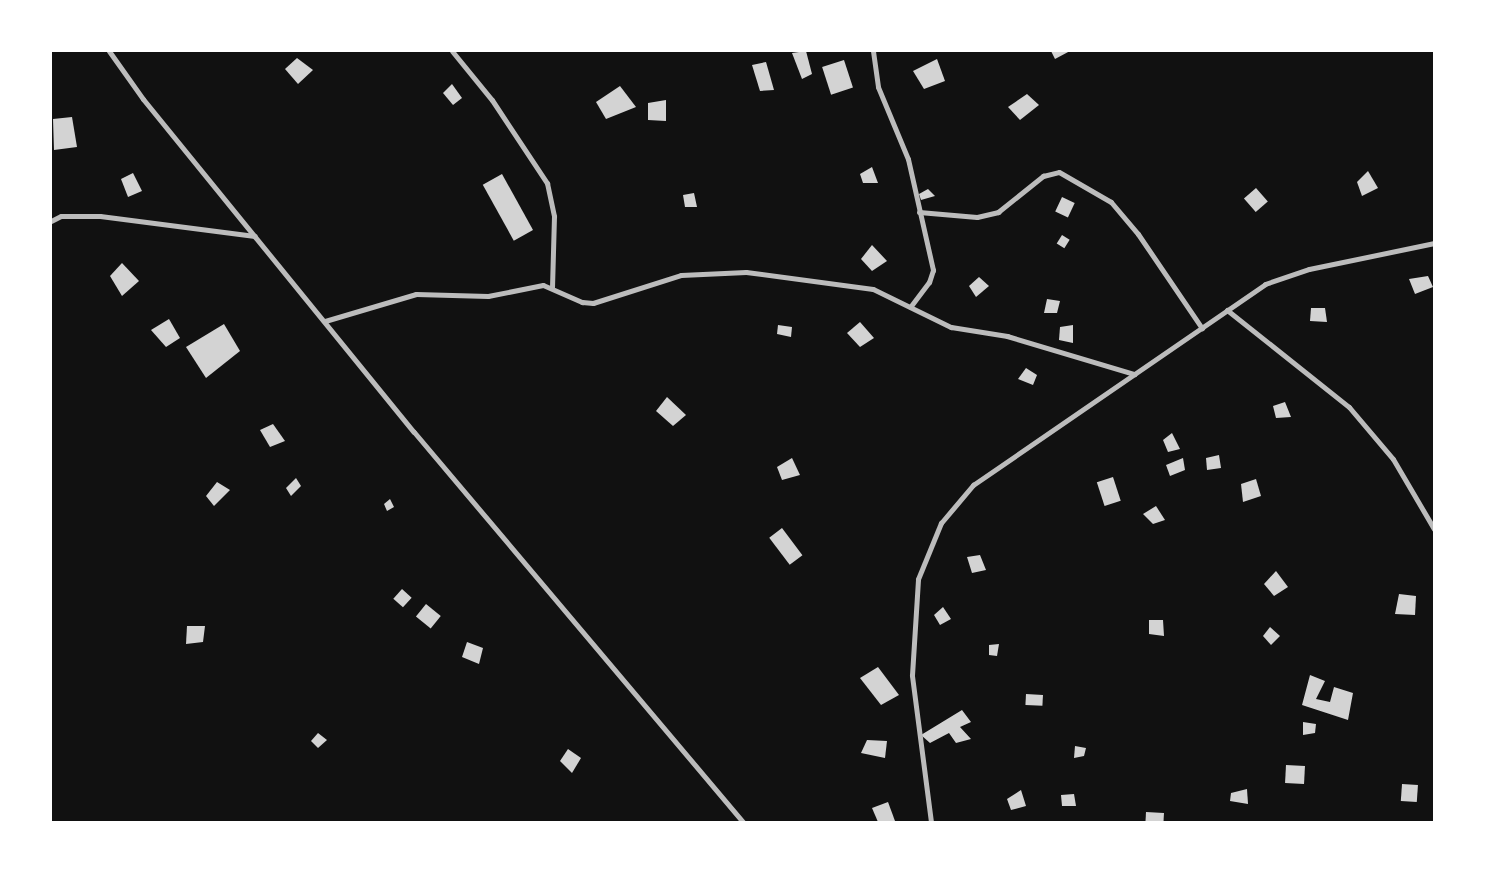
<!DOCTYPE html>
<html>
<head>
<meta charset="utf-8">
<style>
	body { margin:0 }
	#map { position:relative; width:1485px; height:873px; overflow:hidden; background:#111; font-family:Arial,sans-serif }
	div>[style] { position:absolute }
	.building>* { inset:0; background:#d3d3d3; transform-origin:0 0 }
	.minor>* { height:5px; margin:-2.5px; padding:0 2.5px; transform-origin:2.5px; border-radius:2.5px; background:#bcbcbc }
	span { translate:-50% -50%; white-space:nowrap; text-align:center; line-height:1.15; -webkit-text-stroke:4px #fff; paint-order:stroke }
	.frame { position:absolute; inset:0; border:52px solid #fff; pointer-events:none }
</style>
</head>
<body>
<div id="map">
	<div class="building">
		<i style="clip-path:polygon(806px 51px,812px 74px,802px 79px,792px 53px)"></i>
		<i style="clip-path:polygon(1051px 51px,1070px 51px,1055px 59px)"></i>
		<i style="clip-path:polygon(297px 58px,313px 70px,298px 84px,285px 69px)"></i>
		<i style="clip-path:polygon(937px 59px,945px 81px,924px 89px,913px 71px)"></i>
		<i style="left:844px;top:60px;width:29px;height:23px;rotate:72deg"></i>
		<i style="clip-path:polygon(766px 62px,774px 90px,760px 91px,752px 65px)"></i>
		<i style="clip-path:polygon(452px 84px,462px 98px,453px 105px,443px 93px)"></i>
		<i style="clip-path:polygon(620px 86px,636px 107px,606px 119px,596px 102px)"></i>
		<i style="clip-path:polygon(1027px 94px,1039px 105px,1020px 120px,1008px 107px)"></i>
		<i style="clip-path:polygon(666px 100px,666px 121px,648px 120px,648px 103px)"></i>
		<i style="clip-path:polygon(72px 117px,77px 147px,54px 150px,53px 119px)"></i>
		<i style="clip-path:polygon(872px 167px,878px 183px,863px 183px,860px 174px)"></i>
		<i style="clip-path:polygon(1368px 171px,1378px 188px,1362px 196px,1357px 182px)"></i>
		<i style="clip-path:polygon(133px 173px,142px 191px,128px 197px,121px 179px)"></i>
		<i style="left:502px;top:174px;width:64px;height:22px;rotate:61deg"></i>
		<i style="left:1256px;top:188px;width:18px;height:16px;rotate:49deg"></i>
		<i style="clip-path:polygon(928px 189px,935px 196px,921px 200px,919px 194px)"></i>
		<i style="clip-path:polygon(694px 193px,697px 207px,685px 207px,683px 195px)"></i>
		<i style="left:1062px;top:197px;width:14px;height:16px;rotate:25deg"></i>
		<i style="left:1062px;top:235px;width:9px;height:10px;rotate:32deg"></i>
		<i style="clip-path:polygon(872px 245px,887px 261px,872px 271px,861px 259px)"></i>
		<i style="clip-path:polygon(122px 263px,139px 281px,122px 296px,110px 276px)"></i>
		<i style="clip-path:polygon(1428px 276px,1433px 287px,1415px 294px,1409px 279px)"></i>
		<i style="clip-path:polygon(979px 277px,989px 286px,976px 297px,969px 286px)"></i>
		<i style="clip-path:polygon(1047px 299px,1060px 301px,1057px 313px,1044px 313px)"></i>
		<i style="clip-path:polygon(1311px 308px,1325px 308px,1327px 322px,1310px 321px)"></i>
		<i style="clip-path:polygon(169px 319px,180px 338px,166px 347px,151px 330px)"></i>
		<i style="clip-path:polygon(860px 322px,874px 338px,860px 347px,847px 333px)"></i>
		<i style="clip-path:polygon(224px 324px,240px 351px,206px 378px,186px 347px)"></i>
		<i style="clip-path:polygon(778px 325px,792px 327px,791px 337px,777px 334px)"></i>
		<i style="clip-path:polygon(1073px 325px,1073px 343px,1059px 340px,1060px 327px)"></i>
		<i style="clip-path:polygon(1026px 368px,1037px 375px,1033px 385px,1018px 379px)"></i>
		<i style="clip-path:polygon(667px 397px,686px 415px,673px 426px,656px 411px)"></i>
		<i style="clip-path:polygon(1285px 402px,1291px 417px,1276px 418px,1273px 406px)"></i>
		<i style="clip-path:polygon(273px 424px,285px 441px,270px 447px,260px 430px)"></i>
		<i style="clip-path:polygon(1172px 433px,1180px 449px,1168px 452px,1163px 440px)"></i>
		<i style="clip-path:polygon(1219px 455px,1221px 468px,1207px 470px,1206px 458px)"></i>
		<i style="clip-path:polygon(792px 458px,800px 475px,782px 480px,777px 467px)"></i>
		<i style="clip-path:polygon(1183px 458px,1185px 470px,1170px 476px,1166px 465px)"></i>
		<i style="left:1113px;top:477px;width:25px;height:17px;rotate:72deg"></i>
		<i style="clip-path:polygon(296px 478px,301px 486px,291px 496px,286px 488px)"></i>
		<i style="clip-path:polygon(1256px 479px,1261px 496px,1243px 502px,1241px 484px)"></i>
		<i style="clip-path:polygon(217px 482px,230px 490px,214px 506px,206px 496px)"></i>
		<i style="clip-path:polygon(390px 499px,394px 507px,387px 511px,384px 504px)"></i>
		<i style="clip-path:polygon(1156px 506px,1165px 520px,1153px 524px,1143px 514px)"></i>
		<i style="left:782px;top:528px;width:34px;height:16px;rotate:53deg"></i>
		<i style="clip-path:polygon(980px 555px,986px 570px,972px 573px,967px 557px)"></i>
		<i style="clip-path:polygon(1276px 571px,1288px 587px,1274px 596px,1264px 584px)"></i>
		<i style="left:402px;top:589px;width:13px;height:13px;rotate:42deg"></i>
		<i style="clip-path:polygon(1399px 594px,1416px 596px,1415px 615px,1395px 614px)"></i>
		<i style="left:426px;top:604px;width:19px;height:16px;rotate:39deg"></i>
		<i style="clip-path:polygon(943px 607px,951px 619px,940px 625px,934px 615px)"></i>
		<i style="clip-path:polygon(1149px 620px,1163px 620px,1164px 636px,1149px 634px)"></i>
		<i style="clip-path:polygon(187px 626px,205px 626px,203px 642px,186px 644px)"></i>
		<i style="clip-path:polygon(1270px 627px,1280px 636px,1271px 645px,1263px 636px)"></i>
		<i style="clip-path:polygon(467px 642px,483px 648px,479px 664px,462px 657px)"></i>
		<i style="clip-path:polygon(999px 644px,997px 656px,989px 655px,989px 645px)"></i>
		<i style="clip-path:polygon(878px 667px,899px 695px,881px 705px,860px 678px)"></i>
		<i style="clip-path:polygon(1310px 675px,1325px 681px,1316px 699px,1330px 702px,1334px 687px,1353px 693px,1348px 720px,1302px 705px)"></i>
		<i style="left:1026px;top:694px;width:17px;height:11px;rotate:3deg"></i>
		<i style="clip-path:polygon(962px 710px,971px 722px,960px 727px,971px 739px,956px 743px,949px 733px,930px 743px,921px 735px)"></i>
		<i style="clip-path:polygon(1303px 722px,1316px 724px,1315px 733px,1303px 735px)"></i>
		<i style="clip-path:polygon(318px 733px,327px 740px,318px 748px,311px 741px)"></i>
		<i style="clip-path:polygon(867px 740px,887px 741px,885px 758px,861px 753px)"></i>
		<i style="clip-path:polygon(1075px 746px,1086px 748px,1084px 756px,1074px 758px)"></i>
		<i style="clip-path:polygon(568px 749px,581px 758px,572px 773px,560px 761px)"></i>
		<i style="left:1286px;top:765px;width:19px;height:18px;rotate:3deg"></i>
		<i style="left:1402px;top:784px;width:16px;height:17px;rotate:4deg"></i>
		<i style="clip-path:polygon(1247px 789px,1248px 804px,1230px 801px,1231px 793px)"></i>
		<i style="clip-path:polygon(1021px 790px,1026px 806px,1011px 810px,1007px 799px)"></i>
		<i style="clip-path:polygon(1074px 794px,1076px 806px,1062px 806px,1061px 795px)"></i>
		<i style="clip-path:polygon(888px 802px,895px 821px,878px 822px,872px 808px)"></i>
		<i style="left:1146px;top:812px;width:18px;height:10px;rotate:3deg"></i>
	</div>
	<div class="minor">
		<i style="left:109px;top:51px;width:59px;rotate:54.7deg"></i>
		<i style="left:143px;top:99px;width:429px;rotate:50.9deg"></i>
		<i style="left:414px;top:432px;width:510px;rotate:49.85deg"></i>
		<i style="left:452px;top:51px;width:63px;rotate:50.8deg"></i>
		<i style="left:492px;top:100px;width:100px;rotate:56.5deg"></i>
		<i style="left:547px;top:183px;width:34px;rotate:78deg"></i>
		<i style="left:554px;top:216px;width:71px;rotate:91.6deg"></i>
		<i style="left:873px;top:51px;width:36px;rotate:82deg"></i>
		<i style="left:878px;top:87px;width:78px;rotate:67.4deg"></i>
		<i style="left:908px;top:159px;width:114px;rotate:77.3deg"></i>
		<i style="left:933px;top:270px;width:13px;rotate:108deg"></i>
		<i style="left:929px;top:282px;width:31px;rotate:127deg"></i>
		<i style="left:919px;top:212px;width:58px;rotate:4.9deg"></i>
		<i style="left:977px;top:217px;width:22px;rotate:-13deg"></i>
		<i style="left:998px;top:212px;width:58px;rotate:-38.7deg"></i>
		<i style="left:1043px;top:176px;width:16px;rotate:-14deg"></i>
		<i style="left:1059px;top:172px;width:60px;rotate:30deg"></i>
		<i style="left:1111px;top:202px;width:42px;rotate:49.8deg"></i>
		<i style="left:1138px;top:234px;width:114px;rotate:55.8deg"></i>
		<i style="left:51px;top:221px;width:11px;rotate:-27deg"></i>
		<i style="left:61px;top:216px;width:39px"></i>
		<i style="left:100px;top:216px;width:156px;rotate:7.4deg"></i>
		<i style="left:1227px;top:310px;width:156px;rotate:38.5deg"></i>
		<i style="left:1349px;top:407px;width:68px;rotate:49.8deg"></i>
		<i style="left:1393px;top:459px;width:81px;rotate:59.6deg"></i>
		<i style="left:325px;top:321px;width:95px;rotate:-16.5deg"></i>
		<i style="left:416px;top:294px;width:72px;rotate:1.6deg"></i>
		<i style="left:488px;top:296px;width:56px;rotate:-11.3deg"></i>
		<i style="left:543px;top:285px;width:43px;rotate:23.6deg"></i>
		<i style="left:582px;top:302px;width:11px;rotate:5deg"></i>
		<i style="left:593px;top:303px;width:92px;rotate:-17.7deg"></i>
		<i style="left:681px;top:275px;width:65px;rotate:-2.6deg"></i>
		<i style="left:746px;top:272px;width:128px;rotate:7.6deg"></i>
		<i style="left:873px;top:289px;width:87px;rotate:26deg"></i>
		<i style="left:951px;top:327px;width:57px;rotate:9.1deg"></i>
		<i style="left:1007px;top:336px;width:133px;rotate:16.7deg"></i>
		<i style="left:931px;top:822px;width:148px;rotate:-97.4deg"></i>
		<i style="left:912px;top:675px;width:96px;rotate:-86.4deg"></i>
		<i style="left:918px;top:579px;width:61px;rotate:-67.7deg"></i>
		<i style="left:941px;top:523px;width:50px;rotate:-49.9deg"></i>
		<i style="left:973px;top:485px;width:354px;rotate:-34.5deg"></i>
		<i style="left:1265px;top:284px;width:46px;rotate:-18.8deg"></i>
		<i style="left:1309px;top:269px;width:128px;rotate:-11.7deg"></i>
	</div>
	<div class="frame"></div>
</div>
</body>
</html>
